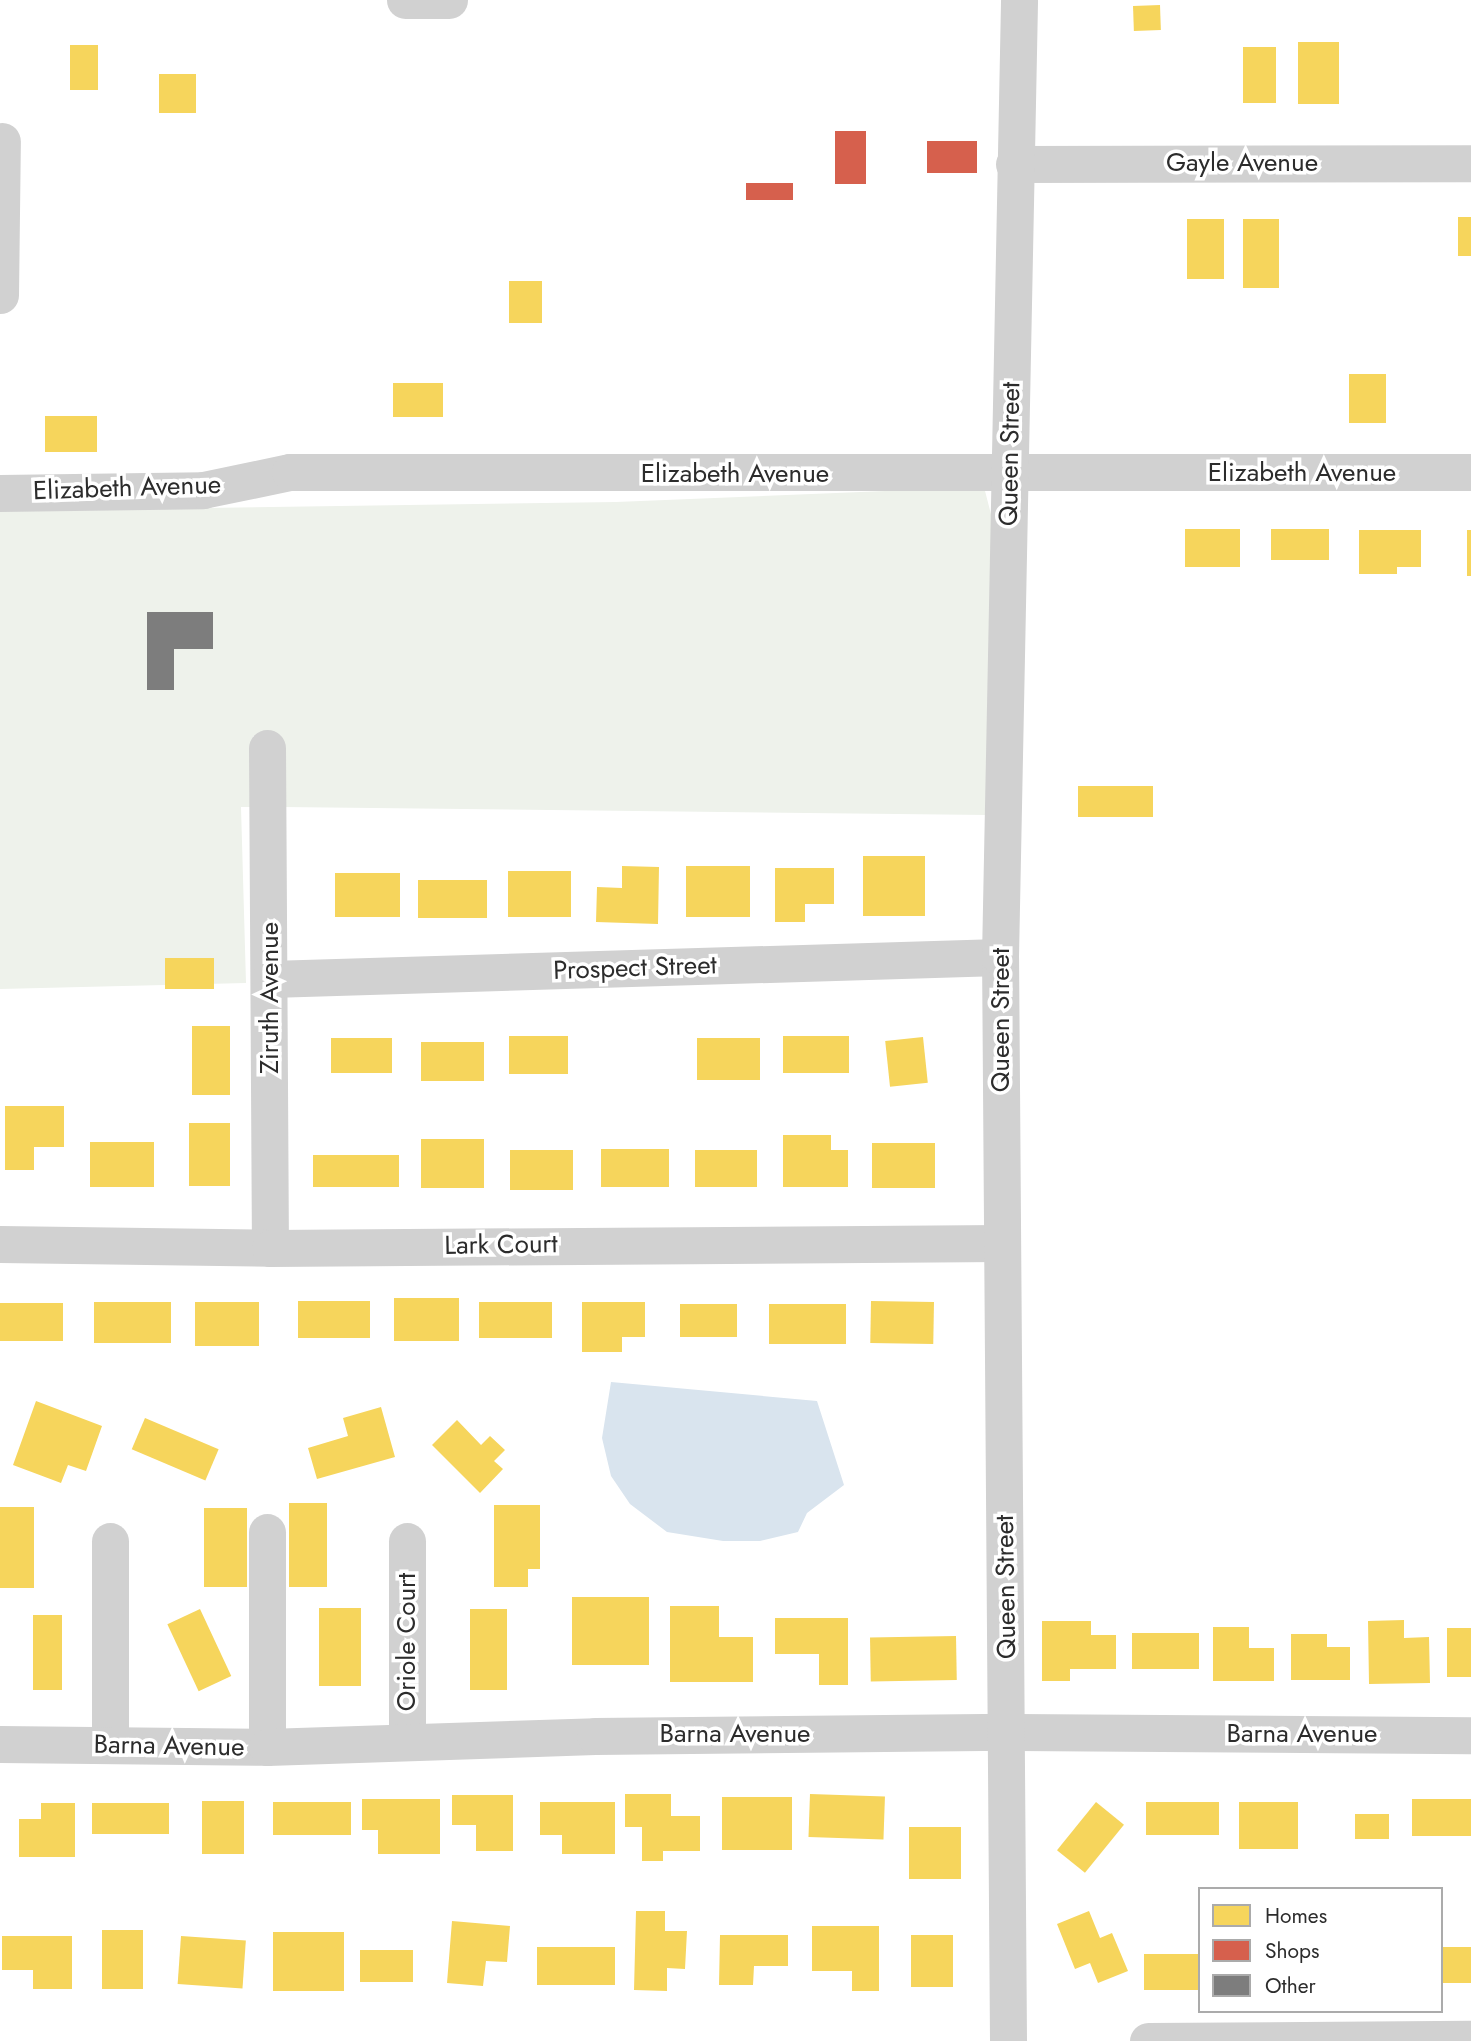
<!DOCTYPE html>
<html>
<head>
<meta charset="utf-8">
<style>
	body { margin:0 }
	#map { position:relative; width:1471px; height:2041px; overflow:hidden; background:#fff; font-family:Jost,sans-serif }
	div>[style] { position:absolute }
	.green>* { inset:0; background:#eef2eb }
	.water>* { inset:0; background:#d9e4ee }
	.homes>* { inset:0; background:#f6d55c; transform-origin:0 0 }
	.shops>* { inset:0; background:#d6604d; transform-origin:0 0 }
	.building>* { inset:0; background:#7d7d7d }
	.minor>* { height:37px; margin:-18.5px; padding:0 18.5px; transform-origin:18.5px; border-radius:18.5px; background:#d1d1d1 }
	span { translate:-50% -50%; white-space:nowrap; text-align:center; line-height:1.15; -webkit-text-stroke:7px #fff; paint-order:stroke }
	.street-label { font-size:26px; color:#2c2c2c }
	.legend { position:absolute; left:1198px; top:1887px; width:245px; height:126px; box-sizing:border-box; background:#fff; border:2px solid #ababab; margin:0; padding:9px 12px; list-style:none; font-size:21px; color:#2c2c2c }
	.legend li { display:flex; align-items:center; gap:14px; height:35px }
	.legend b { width:35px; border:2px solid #ababab }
</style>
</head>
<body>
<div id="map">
	<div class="green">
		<i style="clip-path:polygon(984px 487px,993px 522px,988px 815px,282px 807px,281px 735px,253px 736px,253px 807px,241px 807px,246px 983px,0 989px,0 511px,616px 502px)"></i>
	</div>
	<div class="water">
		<i style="clip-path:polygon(611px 1382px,817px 1401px,844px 1485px,807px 1513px,798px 1532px,760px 1541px,723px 1541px,667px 1532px,630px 1504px,611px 1476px,602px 1438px)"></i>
	</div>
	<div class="homes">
		<i style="left:1160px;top:5px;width:25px;height:27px;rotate:88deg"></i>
		<i style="left:1298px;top:42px;width:41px;height:62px"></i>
		<i style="left:70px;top:45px;width:28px;height:45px"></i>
		<i style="left:1243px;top:47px;width:33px;height:56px"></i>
		<i style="left:159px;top:74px;width:37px;height:39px"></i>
		<i style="left:1458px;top:217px;width:13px;height:39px"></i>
		<i style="left:1187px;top:219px;width:37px;height:60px"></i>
		<i style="left:1243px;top:219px;width:36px;height:69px"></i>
		<i style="left:509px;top:281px;width:33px;height:42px"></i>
		<i style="left:1349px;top:374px;width:37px;height:49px"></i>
		<i style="left:393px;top:383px;width:50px;height:34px"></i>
		<i style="left:45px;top:416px;width:52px;height:36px"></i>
		<i style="left:1185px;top:529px;width:55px;height:38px"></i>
		<i style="left:1271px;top:529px;width:58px;height:31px"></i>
		<i style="clip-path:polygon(1359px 530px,1421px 530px,1421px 567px,1397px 567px,1397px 574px,1359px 574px)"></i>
		<i style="left:1467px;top:530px;width:4px;height:46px"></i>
		<i style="left:1078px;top:786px;width:75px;height:31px"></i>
		<i style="left:863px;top:856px;width:62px;height:60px"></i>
		<i style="clip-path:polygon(622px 866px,659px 867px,658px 924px,596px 922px,597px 887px,622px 888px)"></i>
		<i style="left:686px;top:866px;width:64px;height:51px"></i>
		<i style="clip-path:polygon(775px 868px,834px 868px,834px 904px,805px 904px,805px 922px,775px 922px)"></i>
		<i style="left:508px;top:871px;width:63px;height:46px"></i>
		<i style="left:335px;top:873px;width:65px;height:44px"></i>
		<i style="left:418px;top:880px;width:69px;height:38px"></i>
		<i style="left:165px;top:958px;width:49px;height:31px"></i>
		<i style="left:192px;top:1026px;width:38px;height:69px"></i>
		<i style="left:509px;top:1036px;width:59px;height:38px"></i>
		<i style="left:783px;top:1036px;width:66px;height:37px"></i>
		<i style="left:923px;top:1037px;width:46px;height:38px;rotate:84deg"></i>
		<i style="left:331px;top:1038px;width:61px;height:35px"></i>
		<i style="left:697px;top:1038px;width:63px;height:42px"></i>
		<i style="left:421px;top:1042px;width:63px;height:39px"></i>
		<i style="clip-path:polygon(5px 1106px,64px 1106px,64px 1147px,34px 1147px,34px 1170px,5px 1170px)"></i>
		<i style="left:189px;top:1123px;width:41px;height:63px"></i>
		<i style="clip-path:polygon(783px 1135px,831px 1135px,831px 1150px,848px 1150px,848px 1187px,783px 1187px)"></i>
		<i style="left:421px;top:1139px;width:63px;height:49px"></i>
		<i style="left:90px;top:1142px;width:64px;height:45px"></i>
		<i style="left:872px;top:1143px;width:63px;height:45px"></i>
		<i style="left:601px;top:1149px;width:68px;height:38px"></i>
		<i style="left:510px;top:1150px;width:63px;height:40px"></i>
		<i style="left:695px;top:1150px;width:62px;height:37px"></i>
		<i style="left:313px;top:1155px;width:86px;height:32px"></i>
		<i style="left:394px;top:1298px;width:65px;height:43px"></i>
		<i style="left:298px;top:1301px;width:72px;height:37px"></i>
		<i style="left:871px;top:1301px;width:63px;height:42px;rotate:1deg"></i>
		<i style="left:94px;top:1302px;width:77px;height:41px"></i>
		<i style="left:195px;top:1302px;width:64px;height:44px"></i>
		<i style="left:479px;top:1302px;width:73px;height:36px"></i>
		<i style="clip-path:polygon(582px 1302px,645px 1302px,645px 1337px,622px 1337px,622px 1352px,582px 1352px)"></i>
		<i style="left:0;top:1303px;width:63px;height:38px"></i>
		<i style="left:680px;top:1304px;width:57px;height:33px"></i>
		<i style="left:769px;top:1304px;width:77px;height:40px"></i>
		<i style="clip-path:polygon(36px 1401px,102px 1426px,86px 1471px,68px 1465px,61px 1483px,13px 1465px)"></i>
		<i style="clip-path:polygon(381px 1407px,395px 1457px,317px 1479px,308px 1448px,348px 1436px,343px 1418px)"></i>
		<i style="left:145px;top:1418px;width:80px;height:34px;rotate:23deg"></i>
		<i style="clip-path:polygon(457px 1420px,481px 1445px,490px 1436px,505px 1450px,494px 1461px,503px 1469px,480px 1493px,432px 1445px)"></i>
		<i style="left:289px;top:1503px;width:38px;height:84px"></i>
		<i style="clip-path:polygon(494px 1505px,540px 1505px,540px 1569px,528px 1569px,528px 1587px,494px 1587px)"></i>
		<i style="left:0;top:1507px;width:34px;height:81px"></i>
		<i style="left:204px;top:1508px;width:43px;height:79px"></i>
		<i style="left:572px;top:1597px;width:77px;height:68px"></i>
		<i style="clip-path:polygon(670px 1606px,719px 1606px,719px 1637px,753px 1637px,753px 1682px,670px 1682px)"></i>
		<i style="left:319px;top:1608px;width:42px;height:78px"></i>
		<i style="left:200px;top:1609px;width:74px;height:36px;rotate:65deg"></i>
		<i style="left:470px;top:1609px;width:37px;height:81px"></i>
		<i style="left:33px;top:1615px;width:29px;height:75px"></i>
		<i style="clip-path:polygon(775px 1618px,848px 1618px,848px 1685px,819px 1685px,819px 1654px,775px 1654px)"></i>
		<i style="clip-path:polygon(1404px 1620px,1404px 1638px,1429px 1637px,1430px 1683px,1369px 1684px,1368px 1621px)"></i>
		<i style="clip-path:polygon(1042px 1621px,1091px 1621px,1091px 1635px,1116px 1635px,1116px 1669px,1070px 1669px,1070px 1681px,1042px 1681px)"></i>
		<i style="clip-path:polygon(1213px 1627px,1249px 1627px,1249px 1648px,1274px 1648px,1274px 1681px,1213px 1681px)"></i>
		<i style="left:1447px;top:1628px;width:24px;height:49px"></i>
		<i style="left:1132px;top:1633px;width:67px;height:36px"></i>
		<i style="clip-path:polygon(1291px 1634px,1327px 1634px,1327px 1647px,1350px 1647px,1350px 1680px,1291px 1680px)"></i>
		<i style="left:956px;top:1636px;width:44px;height:86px;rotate:89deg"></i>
		<i style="clip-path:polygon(625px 1794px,671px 1794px,671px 1816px,700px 1816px,700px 1851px,663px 1851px,663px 1861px,642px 1861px,642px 1827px,625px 1827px)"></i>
		<i style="left:810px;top:1794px;width:75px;height:43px;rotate:2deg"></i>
		<i style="clip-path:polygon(452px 1795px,513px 1795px,513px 1851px,476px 1851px,476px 1825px,452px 1825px)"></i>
		<i style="left:722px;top:1797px;width:70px;height:53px"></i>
		<i style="clip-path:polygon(362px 1799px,440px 1799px,440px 1854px,378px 1854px,378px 1830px,362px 1830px)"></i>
		<i style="left:1412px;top:1799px;width:59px;height:37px"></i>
		<i style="left:202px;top:1801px;width:42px;height:53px"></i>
		<i style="left:273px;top:1802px;width:78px;height:33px"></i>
		<i style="clip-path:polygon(540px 1802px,615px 1802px,615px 1854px,562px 1854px,562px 1835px,540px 1835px)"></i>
		<i style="left:1096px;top:1802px;width:36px;height:62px;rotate:39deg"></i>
		<i style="left:1146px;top:1802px;width:73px;height:33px"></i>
		<i style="left:1239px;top:1802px;width:59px;height:47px"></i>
		<i style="clip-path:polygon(41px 1803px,75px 1803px,75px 1857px,19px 1857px,19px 1819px,41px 1819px)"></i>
		<i style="left:92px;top:1803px;width:77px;height:31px"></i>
		<i style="left:1355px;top:1814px;width:34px;height:25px"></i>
		<i style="left:909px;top:1827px;width:52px;height:52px"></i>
		<i style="clip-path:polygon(636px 1911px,665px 1911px,665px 1931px,687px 1931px,685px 1969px,667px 1968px,667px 1991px,634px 1990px)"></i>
		<i style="clip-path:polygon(1089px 1911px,1100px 1938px,1112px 1933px,1128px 1971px,1098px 1983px,1090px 1963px,1075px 1969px,1057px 1924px)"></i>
		<i style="clip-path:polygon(452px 1921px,510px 1926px,507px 1962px,486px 1961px,483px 1986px,447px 1983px)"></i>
		<i style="clip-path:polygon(812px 1926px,879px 1926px,879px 1991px,852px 1991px,852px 1971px,812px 1971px)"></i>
		<i style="left:102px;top:1930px;width:41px;height:59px"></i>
		<i style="left:273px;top:1932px;width:71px;height:59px"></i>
		<i style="clip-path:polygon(720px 1935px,788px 1935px,788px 1966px,754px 1966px,753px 1985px,719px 1985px)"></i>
		<i style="left:911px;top:1935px;width:42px;height:52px"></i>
		<i style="clip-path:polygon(2px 1936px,72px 1936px,72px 1989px,33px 1989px,33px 1970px,2px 1970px)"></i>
		<i style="left:181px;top:1936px;width:65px;height:48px;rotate:4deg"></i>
		<i style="left:537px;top:1947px;width:78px;height:38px"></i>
		<i style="left:1441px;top:1947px;width:30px;height:36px"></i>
		<i style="left:360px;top:1950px;width:53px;height:32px"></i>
		<i style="left:1144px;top:1954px;width:56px;height:36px"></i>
	</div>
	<div class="shops">
		<i style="left:835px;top:131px;width:31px;height:53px"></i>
		<i style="left:927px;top:141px;width:50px;height:32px"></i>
		<i style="left:746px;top:183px;width:47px;height:17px"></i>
	</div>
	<div class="building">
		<i style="clip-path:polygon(147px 612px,213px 612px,213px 649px,174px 649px,174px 690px,147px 690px)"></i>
	</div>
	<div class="minor">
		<i style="left:405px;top:0;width:44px"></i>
		<i style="left:1014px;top:164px;width:457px;rotate:-0.1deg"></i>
		<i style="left:0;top:295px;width:154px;rotate:-89.3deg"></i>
		<i style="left:0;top:493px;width:203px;rotate:-0.8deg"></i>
		<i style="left:203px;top:490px;width:89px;rotate:-11.7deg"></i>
		<i style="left:290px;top:472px;width:1181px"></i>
		<i style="left:267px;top:748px;width:500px;rotate:89.66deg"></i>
		<i style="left:270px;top:979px;width:730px;rotate:-1.73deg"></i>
		<i style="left:0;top:1244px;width:270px;rotate:0.8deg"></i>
		<i style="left:270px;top:1248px;width:732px;rotate:-0.39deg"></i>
		<i style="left:267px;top:1532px;width:215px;rotate:90deg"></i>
		<i style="left:110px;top:1541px;width:204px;rotate:90deg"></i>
		<i style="left:407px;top:1541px;width:201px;rotate:90deg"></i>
		<i style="left:0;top:1744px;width:267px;rotate:0.6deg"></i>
		<i style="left:267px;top:1747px;width:328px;rotate:-1.9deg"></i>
		<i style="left:595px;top:1736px;width:413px;rotate:-0.6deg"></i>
		<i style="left:1008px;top:1732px;width:463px;rotate:0.4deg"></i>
		<i style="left:1008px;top:2041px;width:1084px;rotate:-90.42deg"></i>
		<i style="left:1000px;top:957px;width:957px;rotate:-88.86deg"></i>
		<i style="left:1148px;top:2041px;width:323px;rotate:-0.4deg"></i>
	</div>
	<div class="street-label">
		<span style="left:1242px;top:163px">Gayle Avenue</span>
		<span style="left:1010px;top:454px;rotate:-89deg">Queen Street</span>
		<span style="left:1302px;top:473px">Elizabeth Avenue</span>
		<span style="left:735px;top:474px">Elizabeth Avenue</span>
		<span style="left:127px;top:488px;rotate:-2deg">Elizabeth Avenue</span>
		<span style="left:635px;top:968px;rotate:-2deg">Prospect Street</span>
		<span style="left:270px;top:998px;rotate:-90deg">Ziruth Avenue</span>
		<span style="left:1001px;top:1020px;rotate:-90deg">Queen Street</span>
		<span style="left:501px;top:1245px;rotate:-1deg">Lark Court</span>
		<span style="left:1006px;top:1587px;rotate:-91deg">Queen Street</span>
		<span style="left:407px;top:1642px;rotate:-90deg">Oriole Court</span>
		<span style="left:735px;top:1734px">Barna Avenue</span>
		<span style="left:1302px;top:1734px">Barna Avenue</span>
		<span style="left:169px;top:1746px;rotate:1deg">Barna Avenue</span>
	</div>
	<ul class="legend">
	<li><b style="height:19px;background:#f6d55c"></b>Homes</li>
	<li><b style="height:19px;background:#d6604d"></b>Shops</li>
	<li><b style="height:19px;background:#7d7d7d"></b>Other</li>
	</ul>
</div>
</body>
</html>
